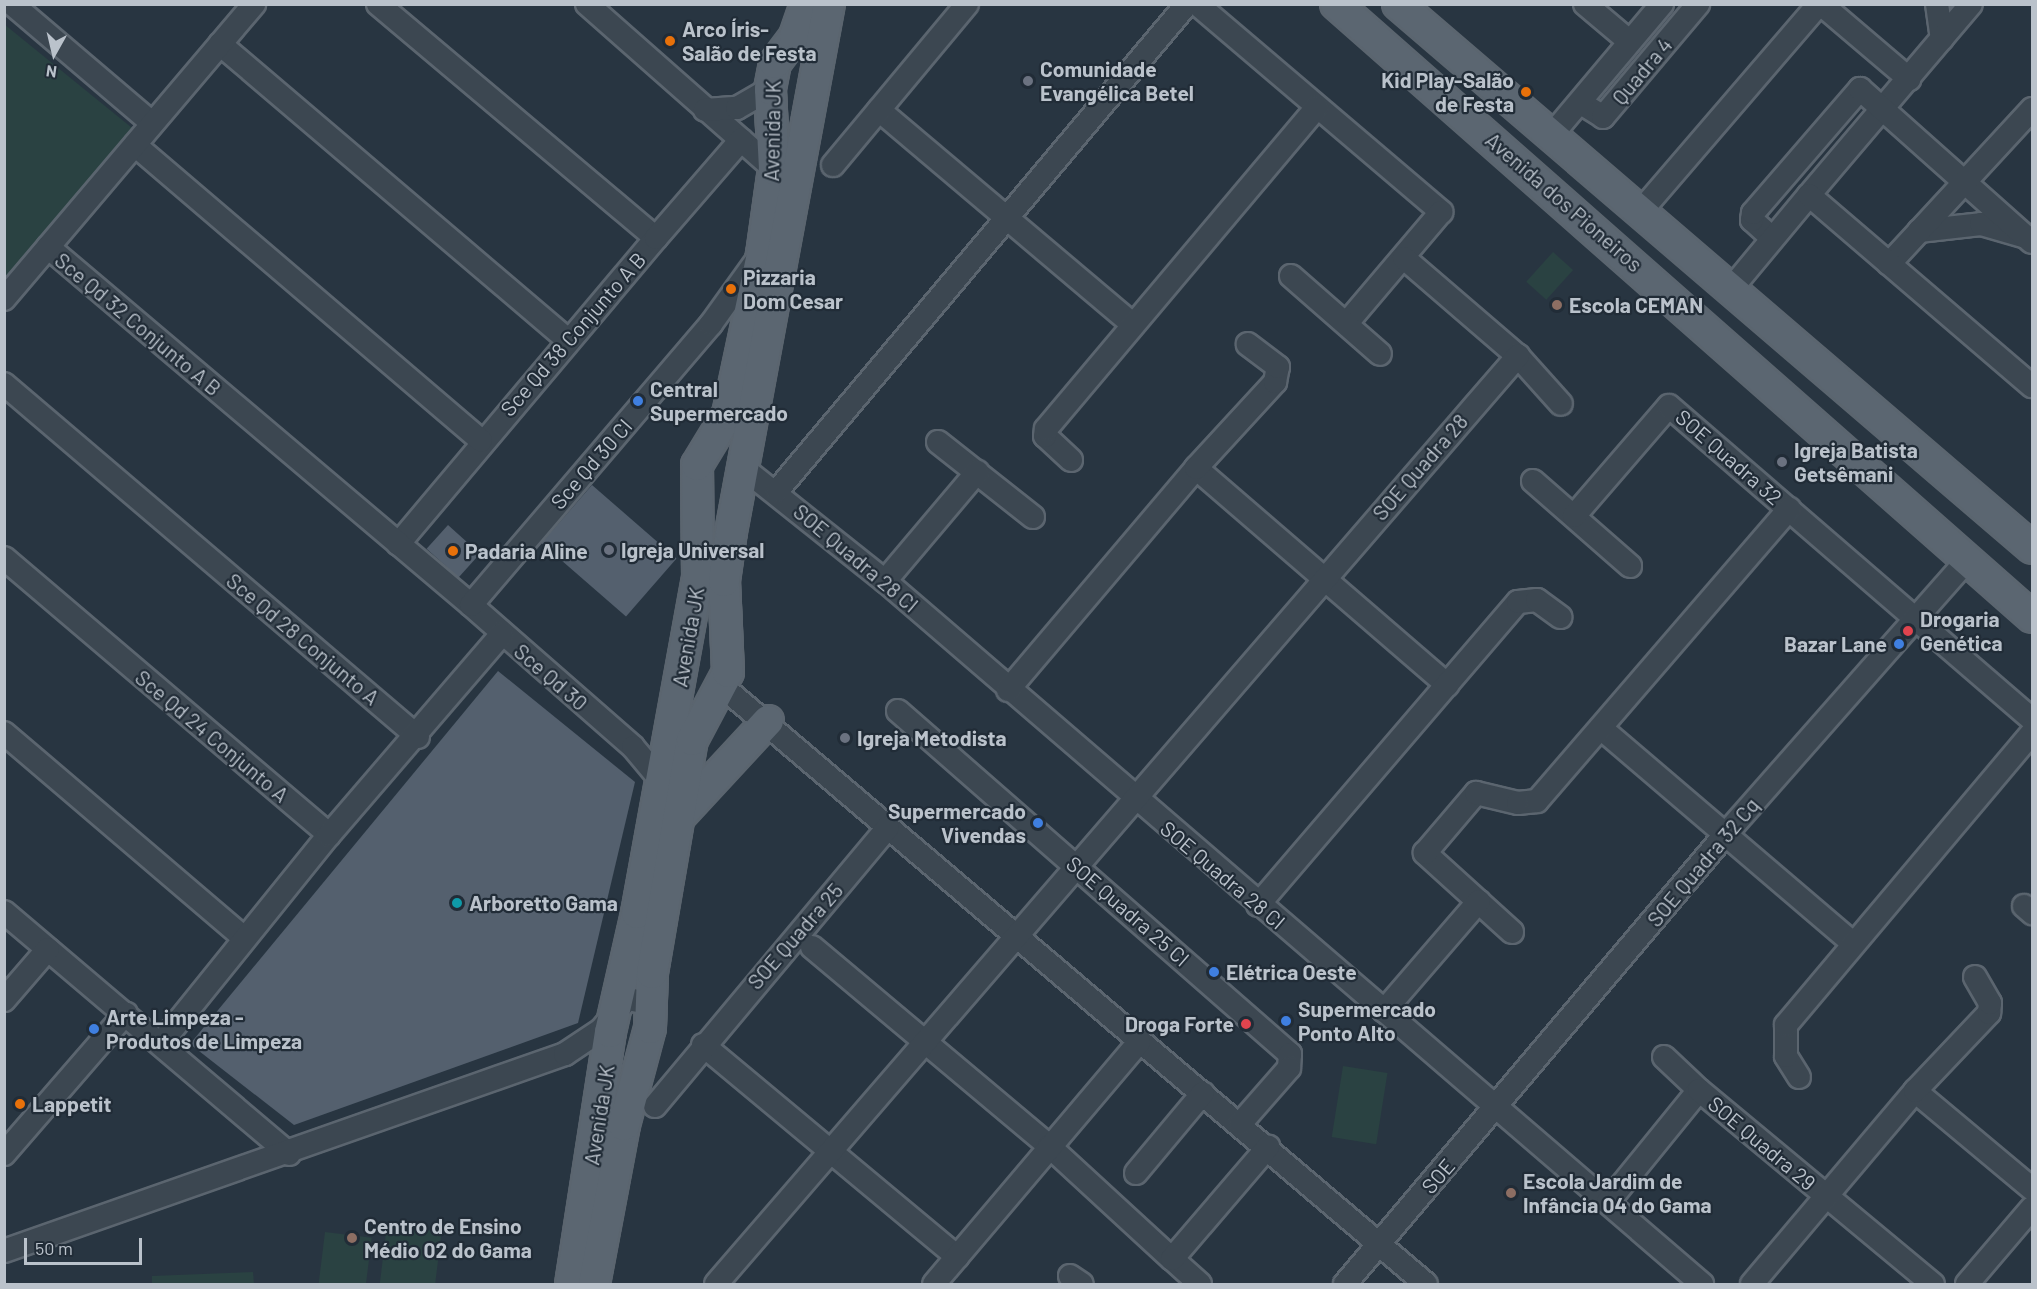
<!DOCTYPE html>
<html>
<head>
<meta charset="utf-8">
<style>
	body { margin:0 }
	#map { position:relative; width:2037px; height:1289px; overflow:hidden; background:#283541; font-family:Barlow,sans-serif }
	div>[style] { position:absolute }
	.green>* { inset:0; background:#2a4242; transform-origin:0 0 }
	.building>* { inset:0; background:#54606e; transform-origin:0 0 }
	.roads { filter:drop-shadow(2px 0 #5b656f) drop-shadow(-2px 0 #5b656f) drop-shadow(0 2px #5b656f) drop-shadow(0 -2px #5b656f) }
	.minor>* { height:22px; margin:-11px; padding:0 11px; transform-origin:11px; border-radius:11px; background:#3c4751 }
	.major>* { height:30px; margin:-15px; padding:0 15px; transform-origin:15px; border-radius:15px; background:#5b6671 }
	.dots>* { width:16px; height:16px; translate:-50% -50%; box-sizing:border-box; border:3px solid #212c37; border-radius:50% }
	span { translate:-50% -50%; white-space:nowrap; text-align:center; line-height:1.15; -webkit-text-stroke:4.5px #212c37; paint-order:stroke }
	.poi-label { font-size:21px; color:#bac2cb; font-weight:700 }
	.left { translate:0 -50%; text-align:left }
	.right { translate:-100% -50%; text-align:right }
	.street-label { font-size:21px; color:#bac2cb }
	.frame { position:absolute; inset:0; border:6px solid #bac2cb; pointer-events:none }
	.north { position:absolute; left:24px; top:24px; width:60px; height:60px; -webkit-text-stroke:4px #212c37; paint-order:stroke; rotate:188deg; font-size:16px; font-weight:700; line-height:24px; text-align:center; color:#bac2cb }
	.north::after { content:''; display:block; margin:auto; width:21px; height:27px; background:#bac2cb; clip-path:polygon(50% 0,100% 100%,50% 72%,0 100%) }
	.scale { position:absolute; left:24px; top:1238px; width:118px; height:27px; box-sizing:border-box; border:3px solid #bac2cb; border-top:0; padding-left:8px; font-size:18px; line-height:21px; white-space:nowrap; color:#bac2cb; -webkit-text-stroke:4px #212c37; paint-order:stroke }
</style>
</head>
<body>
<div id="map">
	<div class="green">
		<i style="clip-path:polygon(4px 24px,142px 136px,5px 280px,4px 280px)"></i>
		<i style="left:1553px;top:252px;width:27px;height:40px;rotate:42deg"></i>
		<i style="left:1343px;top:1066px;width:45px;height:72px;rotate:9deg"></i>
		<i style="left:387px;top:1225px;width:55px;height:60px;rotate:7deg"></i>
		<i style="left:325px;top:1232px;width:47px;height:52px;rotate:7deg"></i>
		<i style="clip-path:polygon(253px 1272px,254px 1284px,152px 1284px,152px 1276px)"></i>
	</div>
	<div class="building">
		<i style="left:592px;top:485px;width:112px;height:77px;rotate:41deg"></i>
		<i style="left:448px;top:525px;width:43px;height:32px;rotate:42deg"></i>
		<i style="clip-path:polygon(498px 671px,635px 782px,578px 1023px,294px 1125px,190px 1044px)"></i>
	</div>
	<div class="roads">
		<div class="minor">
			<i style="left:12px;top:4px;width:184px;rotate:40.4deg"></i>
			<i style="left:378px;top:4px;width:363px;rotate:40.1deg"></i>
			<i style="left:656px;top:238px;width:400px;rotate:130.1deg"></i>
			<i style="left:587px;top:4px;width:249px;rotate:41.4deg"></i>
			<i style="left:1197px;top:4px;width:321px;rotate:40.4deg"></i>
			<i style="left:1441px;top:212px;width:145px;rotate:130.3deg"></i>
			<i style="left:1585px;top:4px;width:57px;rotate:40.1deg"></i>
			<i style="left:1821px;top:4px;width:116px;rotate:40.4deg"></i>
			<i style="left:1937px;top:4px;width:35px;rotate:82deg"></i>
			<i style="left:220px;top:44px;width:458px;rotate:40.4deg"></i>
			<i style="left:1581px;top:103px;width:26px;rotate:32deg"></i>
			<i style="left:1603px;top:117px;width:148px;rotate:-49.9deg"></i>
			<i style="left:705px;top:110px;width:32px;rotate:-4deg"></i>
			<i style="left:737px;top:108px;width:38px;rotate:-30deg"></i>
			<i style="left:879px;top:110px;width:331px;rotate:40.2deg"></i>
			<i style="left:1550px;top:137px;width:174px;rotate:-49.9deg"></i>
			<i style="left:135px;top:145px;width:455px;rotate:40.5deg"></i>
			<i style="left:833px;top:165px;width:209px;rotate:-50.2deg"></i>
			<i style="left:1809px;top:195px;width:250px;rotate:-49.7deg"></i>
			<i style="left:1641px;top:211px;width:273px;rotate:-49.3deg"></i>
			<i style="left:1919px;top:231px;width:62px;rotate:-6.4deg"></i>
			<i style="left:1981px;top:224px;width:44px;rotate:15.9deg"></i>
			<i style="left:656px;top:238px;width:130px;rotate:-49.1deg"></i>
			<i style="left:1772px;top:238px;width:27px;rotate:-138deg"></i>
			<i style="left:1752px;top:220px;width:7px;rotate:-82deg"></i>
			<i style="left:1753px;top:213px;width:164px;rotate:-49.2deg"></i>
			<i style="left:1860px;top:89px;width:230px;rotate:41.7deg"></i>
			<i style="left:48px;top:247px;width:554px;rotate:40.24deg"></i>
			<i style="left:471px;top:605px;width:215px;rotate:41.2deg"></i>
			<i style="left:633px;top:747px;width:40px;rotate:50deg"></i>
			<i style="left:1404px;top:258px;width:150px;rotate:40.7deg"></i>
			<i style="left:1518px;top:356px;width:64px;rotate:48.1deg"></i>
			<i style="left:1889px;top:264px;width:211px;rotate:-47.3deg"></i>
			<i style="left:1291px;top:276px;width:118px;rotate:41.2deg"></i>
			<i style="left:1731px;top:289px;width:122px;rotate:-50.3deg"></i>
			<i style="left:1809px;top:195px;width:294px;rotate:40.6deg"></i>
			<i style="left:4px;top:299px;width:387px;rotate:-49.7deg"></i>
			<i style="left:4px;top:384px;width:544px;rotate:40.45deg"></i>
			<i style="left:938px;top:442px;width:121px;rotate:38.3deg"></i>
			<i style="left:1071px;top:460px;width:35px;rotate:-137deg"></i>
			<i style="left:1045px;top:436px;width:7px;rotate:-82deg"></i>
			<i style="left:1046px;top:429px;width:421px;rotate:-49.9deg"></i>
			<i style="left:743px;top:468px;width:181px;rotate:38.5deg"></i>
			<i style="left:885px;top:581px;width:1078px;rotate:40.71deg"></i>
			<i style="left:1196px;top:468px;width:332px;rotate:40.8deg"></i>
			<i style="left:1533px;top:481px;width:129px;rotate:41.2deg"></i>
			<i style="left:777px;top:491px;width:637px;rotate:-49.91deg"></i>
			<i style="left:1574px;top:516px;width:145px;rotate:-49.2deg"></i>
			<i style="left:1669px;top:406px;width:479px;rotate:40.8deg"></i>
			<i style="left:4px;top:558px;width:427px;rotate:40.4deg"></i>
			<i style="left:885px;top:581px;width:143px;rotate:-49.8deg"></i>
			<i style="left:471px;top:605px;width:370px;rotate:-49.5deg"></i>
			<i style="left:711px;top:324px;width:79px;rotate:-54.3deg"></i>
			<i style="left:723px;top:687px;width:922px;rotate:40.34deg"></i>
			<i style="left:1008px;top:690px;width:291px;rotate:-49.7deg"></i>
			<i style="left:1196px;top:468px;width:117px;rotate:-47.4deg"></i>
			<i style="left:1275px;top:382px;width:15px;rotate:-79deg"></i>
			<i style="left:1278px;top:367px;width:38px;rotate:-143deg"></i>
			<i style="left:898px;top:711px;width:521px;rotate:41.19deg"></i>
			<i style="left:1290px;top:1054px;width:14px;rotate:94deg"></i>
			<i style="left:1289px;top:1068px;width:74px;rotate:131.2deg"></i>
			<i style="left:1602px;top:729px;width:328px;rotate:40.5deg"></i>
			<i style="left:4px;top:733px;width:316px;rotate:40.5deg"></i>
			<i style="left:1258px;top:905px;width:399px;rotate:-49.4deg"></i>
			<i style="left:1518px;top:602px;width:19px;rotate:-6deg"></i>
			<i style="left:1537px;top:600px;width:29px;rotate:36deg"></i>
			<i style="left:2024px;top:906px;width:11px;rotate:41deg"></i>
			<i style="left:4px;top:912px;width:374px;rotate:40.3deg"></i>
			<i style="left:1512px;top:932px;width:118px;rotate:-137.8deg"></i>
			<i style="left:1425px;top:853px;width:79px;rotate:-49.6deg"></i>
			<i style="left:1476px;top:793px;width:43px;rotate:13.4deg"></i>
			<i style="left:1518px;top:803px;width:19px;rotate:-6deg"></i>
			<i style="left:1537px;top:801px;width:386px;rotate:-49.2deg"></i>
			<i style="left:812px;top:947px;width:309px;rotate:40deg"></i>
			<i style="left:1049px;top:1146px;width:167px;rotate:42.6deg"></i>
			<i style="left:4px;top:1000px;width:67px;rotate:-49.2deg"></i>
			<i style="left:1384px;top:1011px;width:145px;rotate:-49.2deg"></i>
			<i style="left:161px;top:1043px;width:267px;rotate:-51.1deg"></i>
			<i style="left:329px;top:835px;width:265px;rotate:-49.3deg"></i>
			<i style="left:703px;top:1045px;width:331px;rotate:39.8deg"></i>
			<i style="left:1664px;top:1057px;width:48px;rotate:43.3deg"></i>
			<i style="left:1799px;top:1077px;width:25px;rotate:-122deg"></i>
			<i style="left:1786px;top:1056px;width:31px;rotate:-90deg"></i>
			<i style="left:1786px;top:1025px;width:382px;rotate:-49.9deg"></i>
			<i style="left:1915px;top:1091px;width:153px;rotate:39.9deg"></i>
			<i style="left:655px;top:1106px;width:363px;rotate:-50.1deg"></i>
			<i style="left:4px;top:1154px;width:186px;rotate:-49.1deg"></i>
			<i style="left:1136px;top:1173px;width:104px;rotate:-50.1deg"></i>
			<i style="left:1608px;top:1202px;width:144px;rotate:-50.9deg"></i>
			<i style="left:1699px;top:1090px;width:304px;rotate:39.7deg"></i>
			<i style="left:4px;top:1251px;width:595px;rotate:-19.35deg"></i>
			<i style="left:565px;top:1054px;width:43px;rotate:-33.7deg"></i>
			<i style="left:601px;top:1030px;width:40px;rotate:-50deg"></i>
			<i style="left:627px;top:999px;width:17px;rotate:10deg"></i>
			<i style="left:644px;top:1002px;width:10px;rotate:53deg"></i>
			<i style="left:1070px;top:1276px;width:14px;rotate:34deg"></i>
			<i style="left:716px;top:1284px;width:1227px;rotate:-49.17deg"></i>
			<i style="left:934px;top:1284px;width:317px;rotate:-49.7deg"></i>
			<i style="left:1200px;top:1284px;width:38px;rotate:-138deg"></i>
			<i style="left:1172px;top:1259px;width:148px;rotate:-49.4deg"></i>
			<i style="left:1345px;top:1284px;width:587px;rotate:-49.77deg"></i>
			<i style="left:1724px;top:836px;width:368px;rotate:-48.6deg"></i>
			<i style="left:1752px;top:1284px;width:253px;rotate:-49.8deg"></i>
			<i style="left:1915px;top:1091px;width:108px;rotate:-46.5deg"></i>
			<i style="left:1989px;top:1013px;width:10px;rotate:-84deg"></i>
			<i style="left:1990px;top:1003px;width:30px;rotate:-120deg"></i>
			<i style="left:1967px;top:1284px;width:100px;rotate:-49.5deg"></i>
		</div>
		<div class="major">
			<i style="left:1336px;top:4px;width:927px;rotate:41.37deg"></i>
			<i style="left:1398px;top:4px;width:835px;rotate:40.63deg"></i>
			<i style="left:679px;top:817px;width:131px;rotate:-47.2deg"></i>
			<i style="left:571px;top:1284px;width:255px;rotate:-81.2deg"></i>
			<i style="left:610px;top:1032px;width:122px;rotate:-77.2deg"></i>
			<i style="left:637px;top:913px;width:341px;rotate:-79.7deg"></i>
			<i style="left:698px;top:578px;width:113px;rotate:-90.5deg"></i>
			<i style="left:697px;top:465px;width:60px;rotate:-58.7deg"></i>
			<i style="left:728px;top:414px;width:164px;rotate:-78deg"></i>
			<i style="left:762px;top:254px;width:86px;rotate:-82deg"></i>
			<i style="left:774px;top:169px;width:80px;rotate:-92.9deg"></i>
			<i style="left:770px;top:89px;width:26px;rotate:-79deg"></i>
			<i style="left:775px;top:63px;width:34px;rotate:-53deg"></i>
			<i style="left:795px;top:36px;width:34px;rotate:-71deg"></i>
			<i style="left:594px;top:1284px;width:162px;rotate:-79.3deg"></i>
			<i style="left:624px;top:1125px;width:100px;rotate:-75deg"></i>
			<i style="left:650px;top:1028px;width:55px;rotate:-87.9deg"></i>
			<i style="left:652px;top:973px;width:236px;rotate:-80.3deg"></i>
			<i style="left:692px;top:740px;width:77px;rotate:-62.1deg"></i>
			<i style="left:728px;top:672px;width:91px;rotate:-92.5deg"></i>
			<i style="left:724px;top:581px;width:49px;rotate:-81.9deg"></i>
			<i style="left:731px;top:532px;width:537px;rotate:-79.49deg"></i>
		</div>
	</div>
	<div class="dots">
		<i style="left:670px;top:41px;background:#e8710a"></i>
		<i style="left:1028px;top:81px;background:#6b7280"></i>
		<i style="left:1526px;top:92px;background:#e8710a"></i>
		<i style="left:731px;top:289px;background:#e8710a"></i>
		<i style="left:1557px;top:305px;background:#8d6e63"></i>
		<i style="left:638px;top:401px;background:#3f7fe0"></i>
		<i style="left:1782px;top:462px;background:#6b7280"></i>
		<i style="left:609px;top:550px;background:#6b7280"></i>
		<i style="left:453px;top:551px;background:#e8710a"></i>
		<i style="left:1908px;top:631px;background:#e0444e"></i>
		<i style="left:1899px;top:644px;background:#3f7fe0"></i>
		<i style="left:845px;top:738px;background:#6b7280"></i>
		<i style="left:1038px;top:823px;background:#3f7fe0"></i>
		<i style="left:457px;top:903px;background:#0f9aa8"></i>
		<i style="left:1214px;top:972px;background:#3f7fe0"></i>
		<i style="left:1286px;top:1021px;background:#3f7fe0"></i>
		<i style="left:1246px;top:1024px;background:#e0444e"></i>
		<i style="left:94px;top:1029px;background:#3f7fe0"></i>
		<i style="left:20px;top:1104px;background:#e8710a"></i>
		<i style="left:1511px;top:1193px;background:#8d6e63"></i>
		<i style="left:352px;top:1238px;background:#8d6e63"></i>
	</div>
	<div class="poi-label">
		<span class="left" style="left:682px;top:41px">Arco Íris-<br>Salão de Festa</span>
		<span class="left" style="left:1040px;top:81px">Comunidade<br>Evangélica Betel</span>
		<span class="right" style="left:1514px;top:92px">Kid Play-Salão<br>de Festa</span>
		<span class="left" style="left:743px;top:289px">Pizzaria<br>Dom Cesar</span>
		<span class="left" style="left:1569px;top:305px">Escola CEMAN</span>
		<span class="left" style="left:650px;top:401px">Central<br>Supermercado</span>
		<span class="left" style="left:1794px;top:462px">Igreja Batista<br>Getsêmani</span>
		<span class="left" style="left:621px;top:550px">Igreja Universal</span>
		<span class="left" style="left:465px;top:551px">Padaria Aline</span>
		<span class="left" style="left:1920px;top:631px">Drogaria<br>Genética</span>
		<span class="right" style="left:1887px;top:644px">Bazar Lane</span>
		<span class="left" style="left:857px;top:738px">Igreja Metodista</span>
		<span class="right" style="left:1026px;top:823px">Supermercado<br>Vivendas</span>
		<span class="left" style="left:469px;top:903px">Arboretto Gama</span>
		<span class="left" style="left:1226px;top:972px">Elétrica Oeste</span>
		<span class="left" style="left:1298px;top:1021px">Supermercado<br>Ponto Alto</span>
		<span class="left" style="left:106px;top:1029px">Arte Limpeza -<br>Produtos de Limpeza</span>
		<span class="right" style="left:1234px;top:1024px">Droga Forte</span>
		<span class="left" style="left:32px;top:1104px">Lappetit</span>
		<span class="left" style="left:1523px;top:1193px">Escola Jardim de<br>Infância 04 do Gama</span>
		<span class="left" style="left:364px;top:1238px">Centro de Ensino<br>Médio 02 do Gama</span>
	</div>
	<div class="street-label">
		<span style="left:1642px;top:71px;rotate:-50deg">Quadra 4</span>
		<span style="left:772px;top:131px;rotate:-89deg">Avenida JK</span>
		<span style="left:1564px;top:202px;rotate:41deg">Avenida dos Pioneiros</span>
		<span style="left:138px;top:324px;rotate:40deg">Sce Qd 32 Conjunto A B</span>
		<span style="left:573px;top:334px;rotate:-49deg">Sce Qd 38 Conjunto A B</span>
		<span style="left:1729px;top:457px;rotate:41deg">SOE Quadra 32</span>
		<span style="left:591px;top:464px;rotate:-49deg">Sce Qd 30 Cl</span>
		<span style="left:1420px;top:467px;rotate:-49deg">SOE Quadra 28</span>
		<span style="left:856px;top:558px;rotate:40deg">SOE Quadra 28 CI</span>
		<span style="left:688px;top:637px;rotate:-80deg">Avenida JK</span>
		<span style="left:303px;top:639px;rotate:40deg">Sce Qd 28 Conjunto A</span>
		<span style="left:551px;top:677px;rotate:41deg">Sce Qd 30</span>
		<span style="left:212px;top:736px;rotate:40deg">Sce Qd 24 Conjunto A</span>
		<span style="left:1703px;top:862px;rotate:-50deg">SOE Quadra 32 Cq</span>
		<span style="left:1223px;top:875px;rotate:40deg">SOE Quadra 28 CI</span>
		<span style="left:1128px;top:911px;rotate:41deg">SOE Quadra 25 CI</span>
		<span style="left:795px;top:936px;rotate:-49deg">SOE Quadra 25</span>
		<span style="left:599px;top:1115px;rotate:-81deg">Avenida JK</span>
		<span style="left:1762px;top:1143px;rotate:40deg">SOE Quadra 29</span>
		<span style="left:1438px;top:1176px;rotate:-49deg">SOE</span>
	</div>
	<div class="frame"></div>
	<div class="north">N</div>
	<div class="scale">50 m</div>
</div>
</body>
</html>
